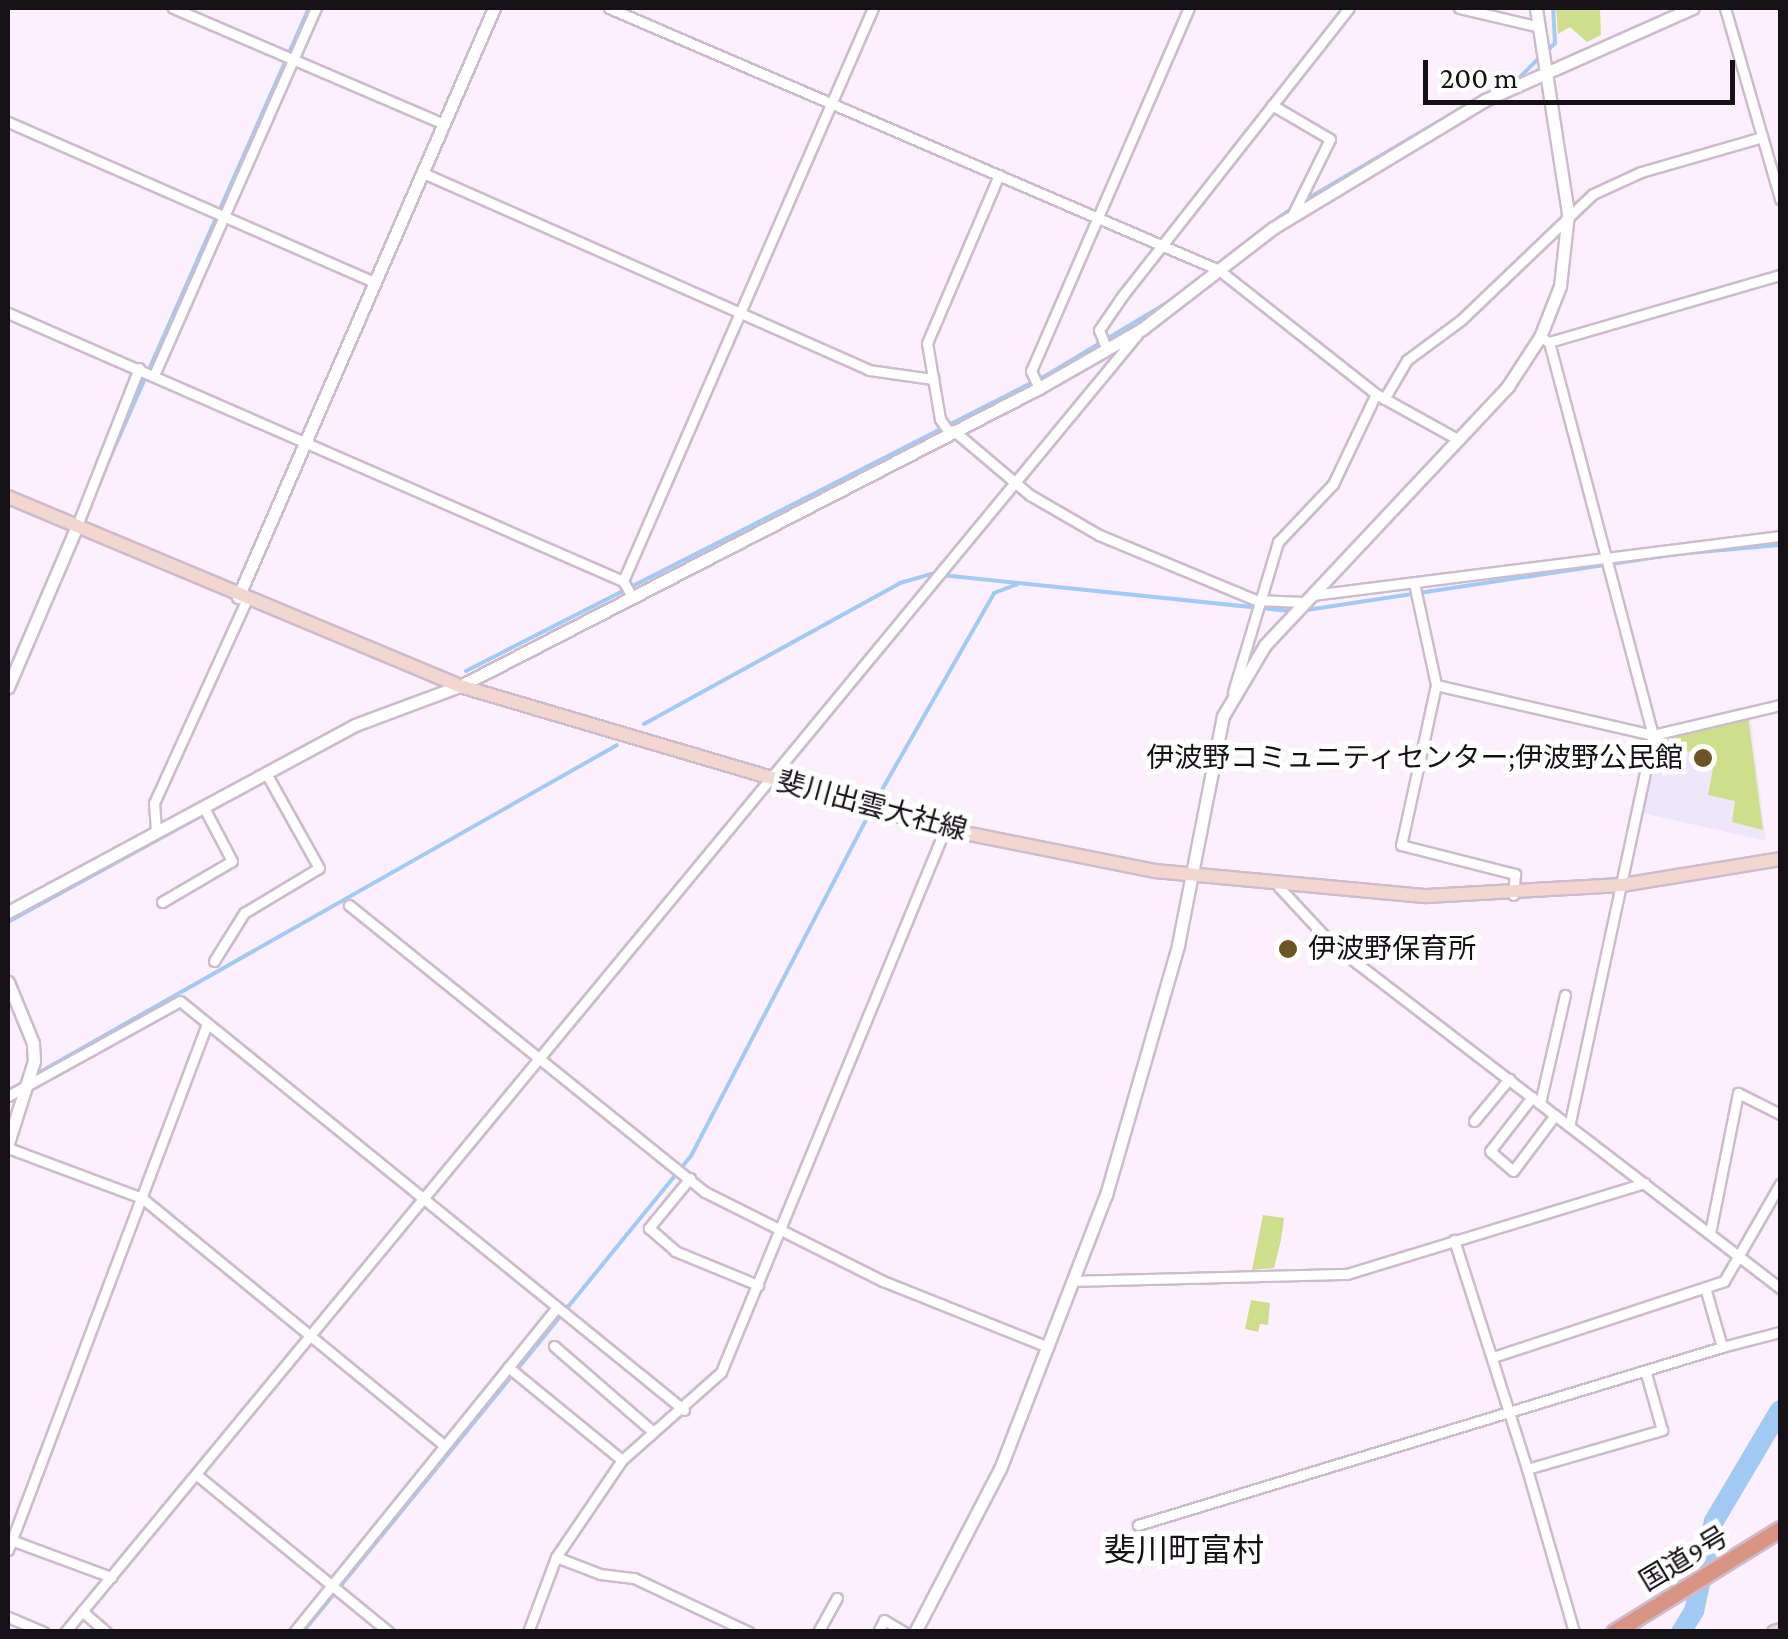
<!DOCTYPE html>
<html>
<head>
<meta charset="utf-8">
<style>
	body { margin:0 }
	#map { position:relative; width:1788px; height:1639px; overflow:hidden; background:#feefff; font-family:"Crimson Pro","Noto Sans JP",serif }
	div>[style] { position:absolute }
	.commercial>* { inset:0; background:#eee6fb }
	.green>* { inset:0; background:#cfde8a }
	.stream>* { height:4px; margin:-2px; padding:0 2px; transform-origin:2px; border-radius:2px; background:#a1caf4 }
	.river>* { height:20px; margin:-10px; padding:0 10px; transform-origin:10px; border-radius:10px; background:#a1caf4 }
	.roads { filter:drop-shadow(2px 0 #cdbbce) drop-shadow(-2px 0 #cdbbce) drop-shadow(0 2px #cdbbce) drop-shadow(0 -2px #cdbbce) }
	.minor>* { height:9px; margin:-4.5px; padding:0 4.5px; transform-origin:4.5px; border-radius:4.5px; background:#fff }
	.tertiary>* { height:11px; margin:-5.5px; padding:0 5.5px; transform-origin:5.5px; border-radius:5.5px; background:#fff }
	.secondary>* { height:12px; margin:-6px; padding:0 6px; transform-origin:6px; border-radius:6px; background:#f1d7d0 }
	.trunk>* { height:15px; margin:-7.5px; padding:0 7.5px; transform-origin:7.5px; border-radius:7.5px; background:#da9482 }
	.dots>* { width:28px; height:28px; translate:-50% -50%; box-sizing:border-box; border:5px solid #fff; border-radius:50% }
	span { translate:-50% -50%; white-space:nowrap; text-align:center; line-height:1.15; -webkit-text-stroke:10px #fff; paint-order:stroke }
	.poi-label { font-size:28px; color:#161017 }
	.right { translate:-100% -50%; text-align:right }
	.left { translate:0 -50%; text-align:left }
	.street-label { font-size:28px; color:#161017 }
	.quarter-label { font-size:32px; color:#161017 }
	.frame { position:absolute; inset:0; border:10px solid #161017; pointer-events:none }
	.scale { position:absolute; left:1423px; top:60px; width:312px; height:45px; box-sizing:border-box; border:5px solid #161017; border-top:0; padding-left:12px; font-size:30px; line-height:35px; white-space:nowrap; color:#161017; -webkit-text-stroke:8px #fff; paint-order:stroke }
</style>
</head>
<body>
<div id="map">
	<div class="commercial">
		<i style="clip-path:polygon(1750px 713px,1766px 841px,1642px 813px,1656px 735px)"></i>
	</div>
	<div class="green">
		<i style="clip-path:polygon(1556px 8px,1600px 8px,1601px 35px,1587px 42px,1570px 27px,1558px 34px)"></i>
		<i style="clip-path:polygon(1748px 716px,1763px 830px,1732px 822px,1735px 801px,1708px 795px,1715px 757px,1664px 746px,1661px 735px)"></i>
		<i style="clip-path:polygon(1263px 1215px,1284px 1218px,1281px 1240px,1274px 1268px,1252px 1270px)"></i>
		<i style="clip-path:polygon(1251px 1300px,1270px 1303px,1268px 1325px,1260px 1324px,1258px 1332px,1245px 1329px)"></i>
	</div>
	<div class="stream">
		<i style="left:1547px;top:51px;width:11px;rotate:-45deg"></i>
		<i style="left:1555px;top:43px;width:35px;rotate:-93deg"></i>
		<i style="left:1515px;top:82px;width:35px;rotate:-45deg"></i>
		<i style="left:1302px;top:202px;width:195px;rotate:-30.5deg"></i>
		<i style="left:1277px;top:219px;width:21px;rotate:-35deg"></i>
		<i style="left:97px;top:487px;width:524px;rotate:-66.13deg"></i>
		<i style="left:1300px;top:611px;width:381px;rotate:-8.6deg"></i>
		<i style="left:1677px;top:554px;width:103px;rotate:-5deg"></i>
		<i style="left:466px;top:671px;width:652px;rotate:-27deg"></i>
		<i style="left:1047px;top:375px;width:144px;rotate:-31deg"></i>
		<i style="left:644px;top:724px;width:292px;rotate:-28.8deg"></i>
		<i style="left:900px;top:583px;width:33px;rotate:-16deg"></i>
		<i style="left:932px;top:574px;width:361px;rotate:5.9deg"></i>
		<i style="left:879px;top:795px;width:232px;rotate:-60.3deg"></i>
		<i style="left:994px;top:593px;width:25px;rotate:-21deg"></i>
		<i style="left:8px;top:922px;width:397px;rotate:-28.8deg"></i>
		<i style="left:33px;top:1076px;width:671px;rotate:-29.54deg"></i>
		<i style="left:8px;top:1091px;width:20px;rotate:-30deg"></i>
		<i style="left:303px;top:1632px;width:614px;rotate:-50.82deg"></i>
		<i style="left:691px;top:1156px;width:386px;rotate:-62.5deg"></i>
	</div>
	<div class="river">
		<i style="left:1681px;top:1632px;width:25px;rotate:-58deg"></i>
		<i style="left:1694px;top:1611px;width:92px;rotate:-77.5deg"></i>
		<i style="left:1714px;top:1521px;width:129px;rotate:-59.3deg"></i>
	</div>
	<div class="roads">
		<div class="minor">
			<i style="left:173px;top:8px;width:295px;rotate:23.2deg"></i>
			<i style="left:609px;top:8px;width:664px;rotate:23.24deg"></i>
			<i style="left:1219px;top:270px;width:200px;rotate:38.3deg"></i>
			<i style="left:1376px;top:394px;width:95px;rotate:29deg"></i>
			<i style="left:1459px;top:8px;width:79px;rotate:13.2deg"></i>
			<i style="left:1725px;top:8px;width:199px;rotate:73.9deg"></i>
			<i style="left:1272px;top:105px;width:67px;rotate:30.4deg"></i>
			<i style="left:1330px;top:139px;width:86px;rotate:116.3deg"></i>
			<i style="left:8px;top:122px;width:399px;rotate:23.6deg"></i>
			<i style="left:423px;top:173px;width:488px;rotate:23.8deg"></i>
			<i style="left:869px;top:370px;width:65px;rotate:8deg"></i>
			<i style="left:8px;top:313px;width:671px;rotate:23.55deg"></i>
			<i style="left:623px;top:581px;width:16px;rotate:60deg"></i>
			<i style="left:1540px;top:337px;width:10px;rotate:29deg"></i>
			<i style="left:1549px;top:342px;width:407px;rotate:75.2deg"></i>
			<i style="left:1653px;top:735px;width:400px;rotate:102.1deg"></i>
			<i style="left:1549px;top:342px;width:241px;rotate:-16.2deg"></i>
			<i style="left:1106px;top:348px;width:19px;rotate:-111deg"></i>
			<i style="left:1099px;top:330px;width:42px;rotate:-55.6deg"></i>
			<i style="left:1123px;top:295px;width:365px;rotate:-51.8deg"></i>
			<i style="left:154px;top:375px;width:401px;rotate:-66.2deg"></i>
			<i style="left:1039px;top:388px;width:19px;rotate:-115deg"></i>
			<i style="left:1031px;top:371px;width:396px;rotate:-66.5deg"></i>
			<i style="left:1384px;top:399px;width:45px;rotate:-59.5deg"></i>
			<i style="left:1407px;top:360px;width:67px;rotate:-36.5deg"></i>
			<i style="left:1461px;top:320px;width:182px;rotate:-43.7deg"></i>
			<i style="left:1593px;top:194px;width:53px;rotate:-24.6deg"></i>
			<i style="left:1641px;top:172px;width:126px;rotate:-16.1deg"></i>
			<i style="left:953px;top:430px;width:101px;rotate:40.2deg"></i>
			<i style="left:1030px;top:495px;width:80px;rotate:30.1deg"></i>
			<i style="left:1099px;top:535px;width:170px;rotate:22.5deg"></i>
			<i style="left:1256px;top:600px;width:47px;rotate:2.4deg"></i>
			<i style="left:949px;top:432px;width:16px;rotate:-125deg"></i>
			<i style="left:940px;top:419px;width:77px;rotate:-99.7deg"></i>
			<i style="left:927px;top:343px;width:183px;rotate:-66.8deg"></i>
			<i style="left:76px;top:528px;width:172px;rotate:-68.5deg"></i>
			<i style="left:623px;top:581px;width:625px;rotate:-66.43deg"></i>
			<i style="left:1414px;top:583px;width:104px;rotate:77.8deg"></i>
			<i style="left:1436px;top:685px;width:164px;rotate:102.3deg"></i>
			<i style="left:1401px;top:845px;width:118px;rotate:14.3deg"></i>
			<i style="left:1515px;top:874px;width:21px;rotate:95deg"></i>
			<i style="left:1313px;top:595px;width:471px;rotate:-7.2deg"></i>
			<i style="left:1436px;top:685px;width:223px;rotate:13deg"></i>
			<i style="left:1653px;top:735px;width:130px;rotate:-13.3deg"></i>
			<i style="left:1233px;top:692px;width:157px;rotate:-73.3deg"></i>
			<i style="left:1278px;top:542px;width:80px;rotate:-46.5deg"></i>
			<i style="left:1333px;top:484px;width:100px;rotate:-64.5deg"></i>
			<i style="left:156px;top:831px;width:28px;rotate:-94deg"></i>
			<i style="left:154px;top:803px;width:222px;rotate:-65.5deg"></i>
			<i style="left:1279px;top:887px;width:78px;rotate:47.1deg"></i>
			<i style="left:1332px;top:944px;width:565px;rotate:37.52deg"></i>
			<i style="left:162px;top:902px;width:81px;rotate:-30.4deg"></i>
			<i style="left:232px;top:861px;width:62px;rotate:-117.8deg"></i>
			<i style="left:349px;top:905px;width:457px;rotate:38.9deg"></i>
			<i style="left:705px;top:1192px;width:199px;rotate:26.6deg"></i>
			<i style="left:883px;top:1281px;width:178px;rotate:21.8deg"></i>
			<i style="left:214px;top:961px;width:57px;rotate:-58deg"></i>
			<i style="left:244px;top:913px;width:87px;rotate:-31deg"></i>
			<i style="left:319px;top:868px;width:109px;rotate:-119.2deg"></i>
			<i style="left:8px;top:1096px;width:196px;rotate:-28.9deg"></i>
			<i style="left:180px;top:1001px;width:649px;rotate:39.06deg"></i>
			<i style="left:1532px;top:1097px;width:68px;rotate:127.9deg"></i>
			<i style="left:1490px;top:1151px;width:30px;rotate:41deg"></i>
			<i style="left:1513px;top:1171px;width:70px;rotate:-53.1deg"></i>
			<i style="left:1540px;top:1103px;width:111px;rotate:-77deg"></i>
			<i style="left:1474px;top:1121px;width:55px;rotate:-50.2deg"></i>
			<i style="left:8px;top:1148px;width:143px;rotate:20.5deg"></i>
			<i style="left:142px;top:1198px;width:390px;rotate:39.3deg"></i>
			<i style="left:690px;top:1178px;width:65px;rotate:129.4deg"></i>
			<i style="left:649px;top:1228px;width:35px;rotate:41deg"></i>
			<i style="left:675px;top:1251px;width:90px;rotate:22.3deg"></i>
			<i style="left:1710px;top:1233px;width:143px;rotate:-78.7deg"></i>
			<i style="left:1738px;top:1093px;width:47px;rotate:26.6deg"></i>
			<i style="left:1454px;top:1240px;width:240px;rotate:72.3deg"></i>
			<i style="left:1527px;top:1469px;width:141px;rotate:-16.1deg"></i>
			<i style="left:1662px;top:1430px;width:62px;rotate:-105.8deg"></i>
			<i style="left:1074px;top:1281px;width:273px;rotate:-1.5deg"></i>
			<i style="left:1347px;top:1274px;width:311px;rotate:-17deg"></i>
			<i style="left:554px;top:1346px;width:130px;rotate:40.9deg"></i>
			<i style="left:1722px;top:1347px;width:60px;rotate:-14.5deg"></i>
			<i style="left:1493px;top:1357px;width:243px;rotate:-18.2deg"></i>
			<i style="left:1724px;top:1281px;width:112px;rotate:-60deg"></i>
			<i style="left:508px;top:1367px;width:147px;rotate:39.2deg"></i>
			<i style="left:1527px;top:1469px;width:170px;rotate:73.9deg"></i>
			<i style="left:197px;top:1475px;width:248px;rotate:39.3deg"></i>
			<i style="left:1138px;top:1525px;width:611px;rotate:-16.95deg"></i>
			<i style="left:1722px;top:1347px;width:58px;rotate:-105.9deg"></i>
			<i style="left:11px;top:1540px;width:107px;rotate:20.3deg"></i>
			<i style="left:8px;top:1550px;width:562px;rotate:-69.28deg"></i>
			<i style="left:556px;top:1557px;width:47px;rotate:21.1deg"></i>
			<i style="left:600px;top:1574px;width:34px;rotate:7deg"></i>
			<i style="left:634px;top:1578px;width:127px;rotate:25.2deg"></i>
			<i style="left:82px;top:1611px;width:32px;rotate:41deg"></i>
			<i style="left:8px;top:1617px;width:39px;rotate:23deg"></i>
			<i style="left:65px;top:1632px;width:1683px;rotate:-50.43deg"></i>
			<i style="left:294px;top:1632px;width:418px;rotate:-51deg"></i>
			<i style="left:528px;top:1632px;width:80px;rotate:-69.5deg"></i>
			<i style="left:556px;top:1557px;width:117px;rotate:-55.8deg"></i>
			<i style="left:622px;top:1460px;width:132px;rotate:-41.6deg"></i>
			<i style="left:721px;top:1372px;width:587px;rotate:-67.58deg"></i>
			<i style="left:818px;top:1632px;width:39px;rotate:-61deg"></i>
			<i style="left:878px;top:1632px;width:13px;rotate:-63deg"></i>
			<i style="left:884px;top:1620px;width:23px;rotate:31deg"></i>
		</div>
		<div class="tertiary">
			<i style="left:238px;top:597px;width:642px;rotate:-66.51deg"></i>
			<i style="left:8px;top:687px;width:173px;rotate:-66.8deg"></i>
			<i style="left:8px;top:912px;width:394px;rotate:-28.3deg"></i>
			<i style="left:355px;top:725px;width:112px;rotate:-20.4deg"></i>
			<i style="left:460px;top:686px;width:651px;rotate:-27.23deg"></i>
			<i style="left:1039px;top:388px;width:119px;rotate:-29.8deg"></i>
			<i style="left:1142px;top:329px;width:165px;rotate:-37.6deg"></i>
			<i style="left:1273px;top:228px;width:248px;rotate:-31.1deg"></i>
			<i style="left:1485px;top:100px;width:227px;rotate:-23.9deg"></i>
			<i style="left:8px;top:982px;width:66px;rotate:67.7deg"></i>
			<i style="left:33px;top:1043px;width:18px;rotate:87deg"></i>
			<i style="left:34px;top:1061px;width:86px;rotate:107.6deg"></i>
			<i style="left:915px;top:1632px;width:184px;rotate:-62.5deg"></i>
			<i style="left:1000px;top:1469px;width:294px;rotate:-68.9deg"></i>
			<i style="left:1106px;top:1195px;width:260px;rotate:-73.9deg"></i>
			<i style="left:1178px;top:945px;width:233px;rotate:-78.9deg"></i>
			<i style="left:1223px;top:716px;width:82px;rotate:-59.4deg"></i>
			<i style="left:1265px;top:645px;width:355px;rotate:-46.8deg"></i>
			<i style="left:1508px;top:386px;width:59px;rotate:-56.9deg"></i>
			<i style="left:1540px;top:337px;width:55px;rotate:-68.6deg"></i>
			<i style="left:1560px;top:286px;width:73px;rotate:-83.7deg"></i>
			<i style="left:1568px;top:213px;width:207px;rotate:-98.9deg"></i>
		</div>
		<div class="secondary">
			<i style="left:8px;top:497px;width:490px;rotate:22.7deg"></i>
			<i style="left:460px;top:686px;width:506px;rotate:16.43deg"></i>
			<i style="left:945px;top:829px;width:214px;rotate:11.3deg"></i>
			<i style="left:1155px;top:871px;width:273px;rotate:5.3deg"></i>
			<i style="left:1427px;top:896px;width:195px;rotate:-3.2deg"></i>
			<i style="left:1622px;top:885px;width:160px;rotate:-9.3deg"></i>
			<i style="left:1774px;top:1632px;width:6px;rotate:-18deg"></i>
		</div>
		<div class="trunk">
			<i style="left:1614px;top:1632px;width:195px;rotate:-31.8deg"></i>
		</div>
	</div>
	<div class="dots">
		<i style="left:1703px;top:758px;background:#6d5425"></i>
		<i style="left:1288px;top:949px;background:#6d5425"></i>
	</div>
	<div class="poi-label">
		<span class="right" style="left:1683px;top:758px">伊波野コミュニティセンター;伊波野公民館</span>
		<span class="left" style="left:1308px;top:949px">伊波野保育所</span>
	</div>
	<div class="street-label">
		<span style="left:872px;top:806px;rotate:15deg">斐川出雲大社線</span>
		<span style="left:1684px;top:1559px;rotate:-31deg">国道9号</span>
	</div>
	<div class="quarter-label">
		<span style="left:1184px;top:1550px">斐川町富村</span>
	</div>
	<div class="frame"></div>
	<div class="scale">200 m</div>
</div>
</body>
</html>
